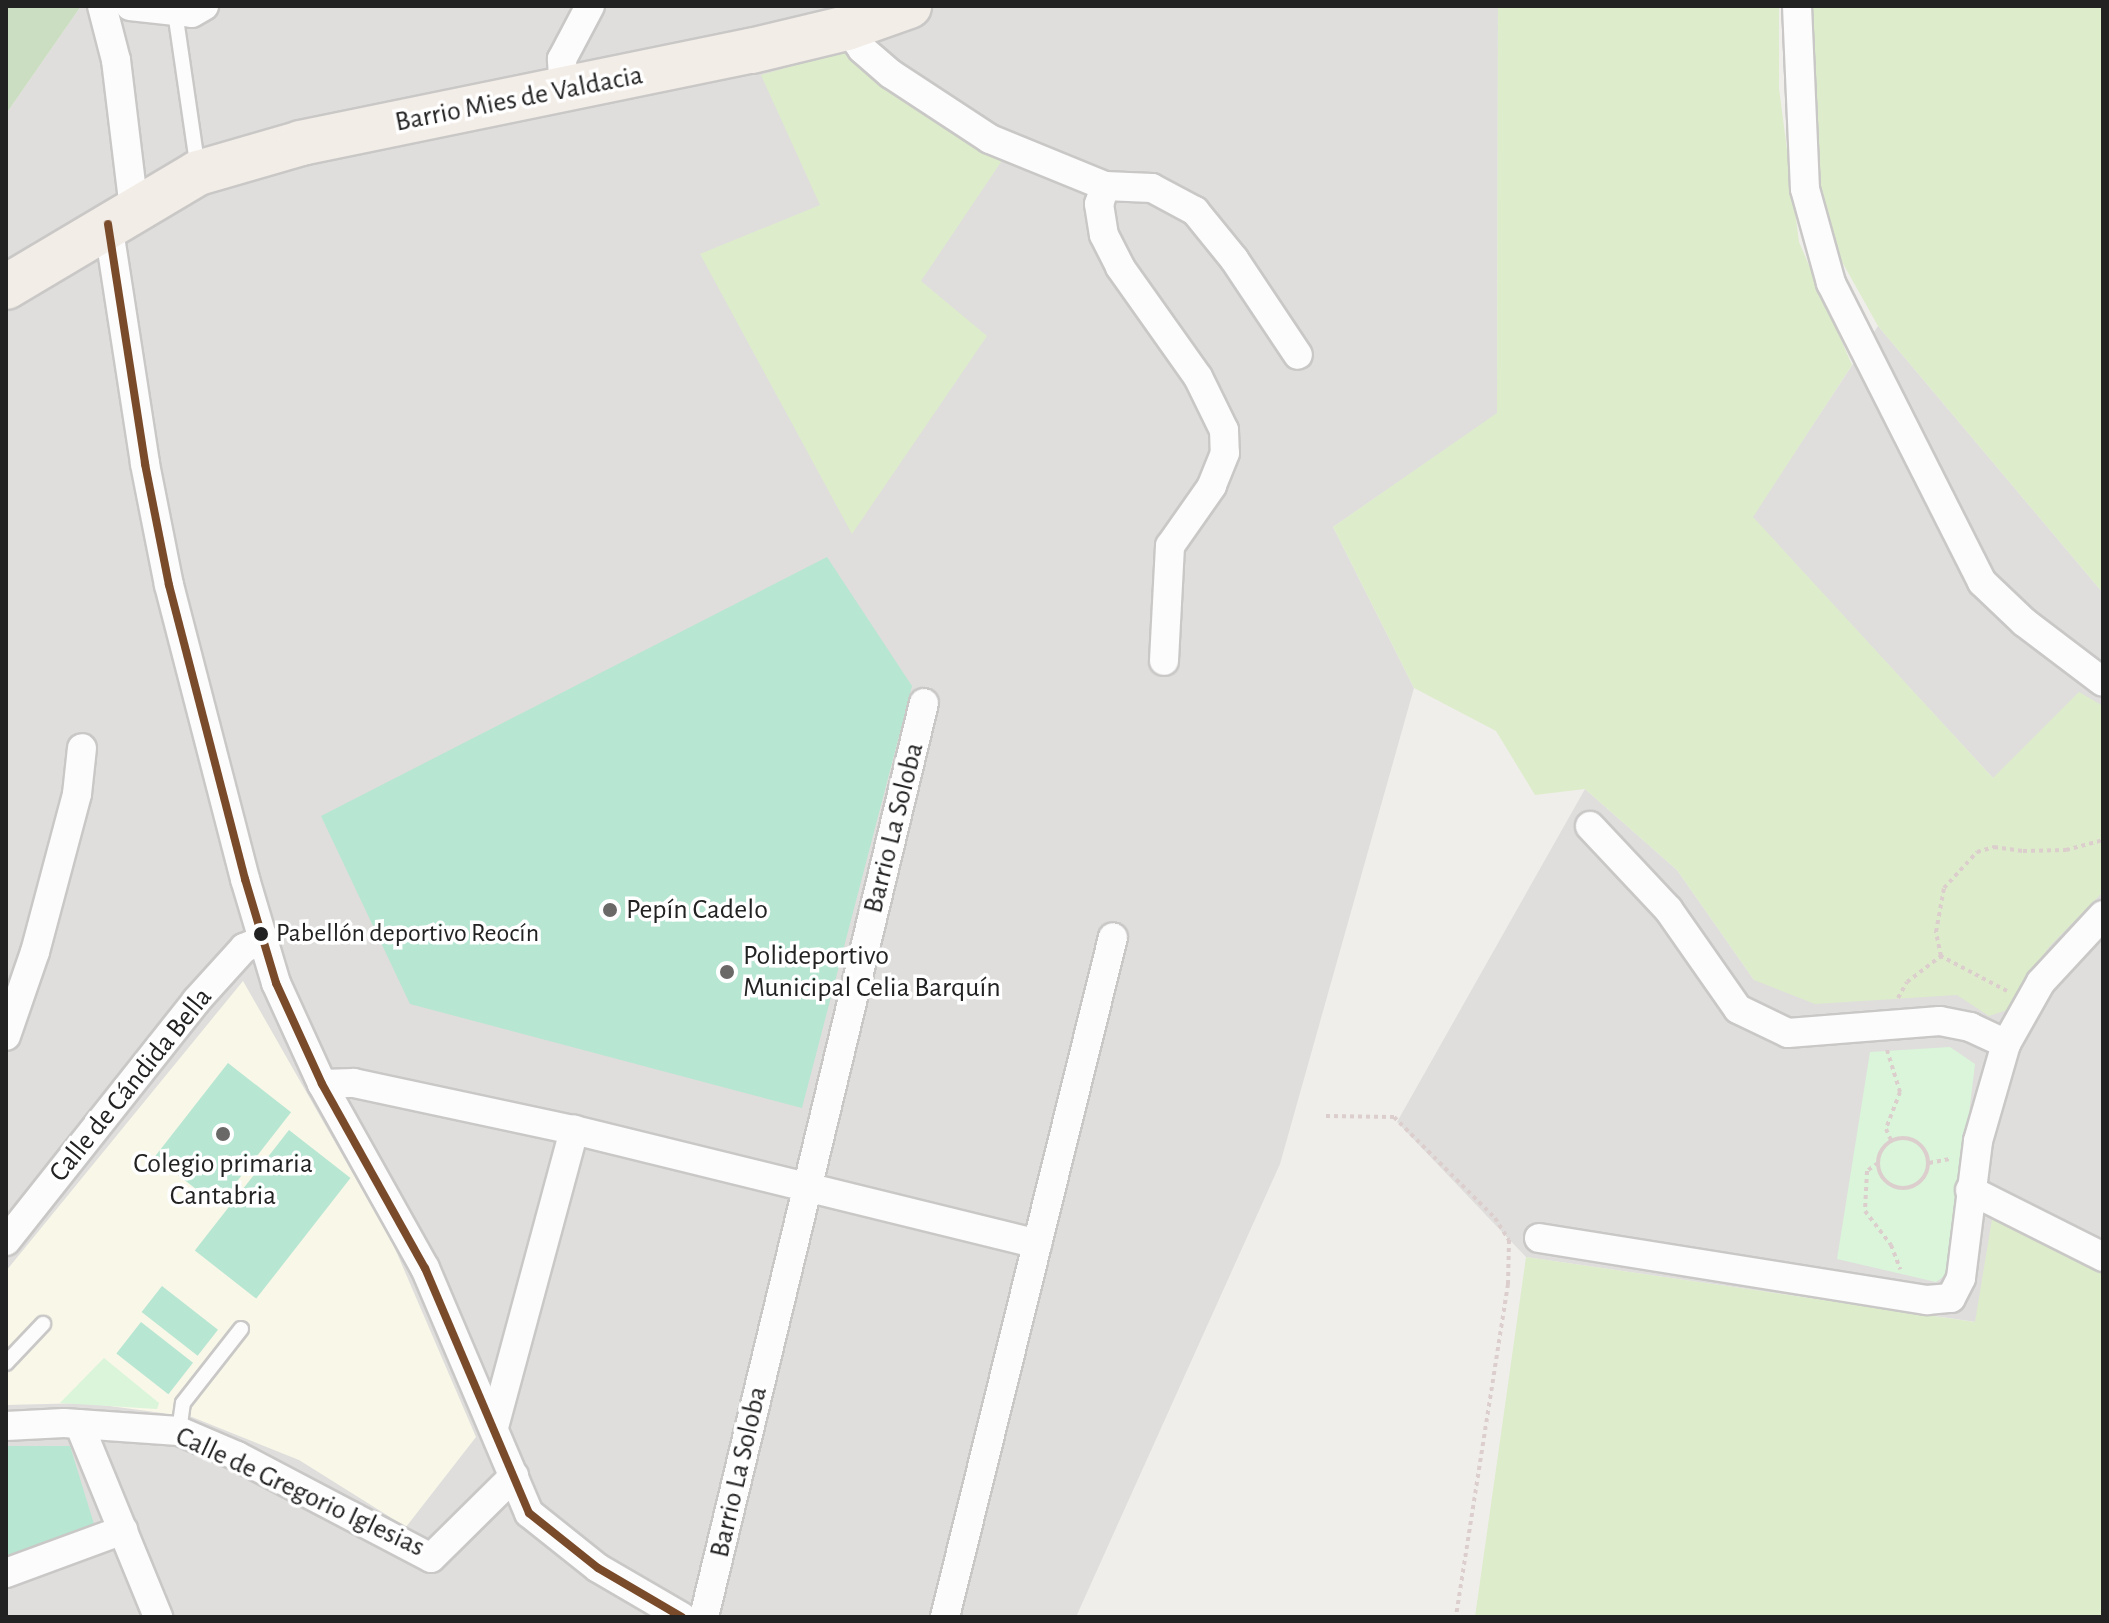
<!DOCTYPE html>
<html>
<head>
<meta charset="utf-8">
<style>
	body { margin:0 }
	#map { position:relative; width:2109px; height:1623px; overflow:hidden; background:#f0eeeb; font-family:"Alegreya Sans",sans-serif }
	div>[style] { position:absolute }
	.residential>* { inset:0; background:#dfdedc }
	.education>* { inset:0; background:#f8f7e8 }
	.grass>* { inset:0; background:#ddeccb }
	.forest>* { inset:0; background:#cbdec1 }
	.park>* { inset:0; background:#daf5da }
	.pitch>* { inset:0; background:#b7e6d2; transform-origin:0 0 }
	.path>* { height:4px; margin-top:-2px; transform-origin:0; background:repeating-linear-gradient(90deg,#dccecd 0 4px,transparent 0 8px) }
	.path>.ring { margin:-2px; padding:0; box-sizing:content-box; background:none; border:4px solid #dccecd; border-radius:50% }
	.roads { filter:drop-shadow(2px 0 #c9c8c7) drop-shadow(-2px 0 #c9c8c7) drop-shadow(0 2px #c9c8c7) drop-shadow(0 -2px #c9c8c7) }
	.lane>* { height:14px; margin:-7px; padding:0 7px; transform-origin:7px; border-radius:7px; background:#fdfcfc }
	.street>* { height:28px; margin:-14px; padding:0 14px; transform-origin:14px; border-radius:14px; background:#fdfcfc }
	.primary>* { height:44px; margin:-22px; padding:0 22px; transform-origin:22px; border-radius:22px; background:#f3ede7 }
	.bus-1>* { height:8px; margin:-4px; padding:0 4px; transform-origin:4px; border-radius:4px; background:#7a4b2a }
	.dots>* { width:22px; height:22px; translate:-50% -50%; box-sizing:border-box; border:4px solid #fff; border-radius:50% }
	span { translate:-50% -50%; white-space:nowrap; text-align:center; line-height:1.15; -webkit-text-stroke:7px #fff; paint-order:stroke }
	.bus-label { font-size:26px; color:#222 }
	.left { translate:0 -50%; text-align:left }
	.street-label { font-size:28px; color:#222 }
	.poi-label { font-size:28px; color:#222 }
	.frame { position:absolute; inset:0; border:8px solid #222; pointer-events:none }
</style>
</head>
<body>
<div id="map">
	<div class="residential">
		<i style="clip-path:polygon(81px 6px,1498px 6px,1497px 414px,1333px 527px,1414px 688px,1280px 1164px,1076px 1617px,6px 1617px,6px 114px)"></i>
		<i style="clip-path:polygon(1878px 326px,2103px 593px,2103px 1268px,1976px 1322px,1526px 1257px,1397px 1122px,1585px 789px,1677px 870px,1754px 980px,1993px 778px,1752px 517px)"></i>
	</div>
	<div class="education">
		<i style="clip-path:polygon(243px 981px,393px 1244px,476px 1437px,406px 1527px,299px 1460px,192px 1417px,87px 1403px,6px 1405px,6px 1271px)"></i>
	</div>
	<div class="grass">
		<i style="clip-path:polygon(1498px 6px,1779px 6px,1779px 88px,1799px 242px,1852px 365px,1753px 517px,1993px 778px,2079px 692px,2103px 706px,2103px 892px,2049px 947px,2007px 1010px,1989px 1016px,1957px 995px,1815px 1004px,1754px 980px,1677px 870px,1585px 789px,1535px 795px,1496px 731px,1414px 688px,1333px 527px,1497px 413px)"></i>
		<i style="clip-path:polygon(1808px 6px,2103px 6px,2103px 593px,1878px 326px,1827px 235px,1814px 156px)"></i>
		<i style="clip-path:polygon(848px 50px,1005px 156px,921px 281px,987px 336px,852px 534px,700px 254px,820px 205px,761px 75px)"></i>
		<i style="clip-path:polygon(1993px 1213px,2103px 1268px,2103px 1617px,1475px 1617px,1526px 1257px,1975px 1322px)"></i>
	</div>
	<div class="forest">
		<i style="clip-path:polygon(6px 6px,81px 6px,6px 114px)"></i>
	</div>
	<div class="park">
		<i style="clip-path:polygon(1950px 1047px,1975px 1064px,1950px 1272px,1936px 1282px,1837px 1259px,1870px 1052px)"></i>
		<i style="clip-path:polygon(104px 1358px,159px 1403px,157px 1409px,60px 1403px)"></i>
	</div>
	<div class="pitch">
		<i style="clip-path:polygon(827px 557px,912px 686px,802px 1108px,410px 1004px,321px 816px)"></i>
		<i style="left:228px;top:1063px;width:80px;height:119px;rotate:38deg"></i>
		<i style="left:289px;top:1130px;width:78px;height:153px;rotate:38deg"></i>
		<i style="left:162px;top:1286px;width:71px;height:33px;rotate:38deg"></i>
		<i style="left:141px;top:1322px;width:66px;height:40px;rotate:38deg"></i>
		<i style="clip-path:polygon(6px 1446px,70px 1446px,94px 1524px,6px 1560px)"></i>
	</div>
	<div class="path">
		<i style="left:2007px;top:991px;width:75px;rotate:-152.1deg"></i>
		<i style="left:1941px;top:956px;width:25px;rotate:-102deg"></i>
		<i style="left:1936px;top:932px;width:45px;rotate:-79.7deg"></i>
		<i style="left:1944px;top:888px;width:49px;rotate:-47.5deg"></i>
		<i style="left:1977px;top:852px;width:18px;rotate:-16deg"></i>
		<i style="left:1994px;top:847px;width:29px;rotate:8deg"></i>
		<i style="left:2023px;top:851px;width:43px;rotate:-1.3deg"></i>
		<i style="left:2066px;top:850px;width:38px;rotate:-15deg"></i>
		<i style="left:1898px;top:998px;width:18px;rotate:-61deg"></i>
		<i style="left:1907px;top:982px;width:43px;rotate:-37.4deg"></i>
		<i style="left:1887px;top:1050px;width:44px;rotate:72.8deg"></i>
		<i style="left:1900px;top:1092px;width:40px;rotate:111deg"></i>
		<i style="left:1886px;top:1129px;width:12px;rotate:66deg"></i>
		<i style="left:1326px;top:1116px;width:68px;rotate:0.8deg"></i>
		<i style="left:1394px;top:1117px;width:143px;rotate:45deg"></i>
		<i style="left:1495px;top:1218px;width:26px;rotate:58deg"></i>
		<i style="left:1509px;top:1240px;width:44px;rotate:91.3deg"></i>
		<i style="left:1508px;top:1284px;width:337px;rotate:98.9deg"></i>
		<i class="ring" style="left:1878px;top:1138px;width:46px;height:46px"></i>
		<i style="left:1878px;top:1163px;width:14px;rotate:144deg"></i>
		<i style="left:1867px;top:1171px;width:40px;rotate:92.9deg"></i>
		<i style="left:1865px;top:1211px;width:43px;rotate:52.6deg"></i>
		<i style="left:1891px;top:1245px;width:26px;rotate:69deg"></i>
		<i style="left:1929px;top:1163px;width:21px;rotate:-11deg"></i>
	</div>
	<div class="roads">
		<div class="lane">
			<i style="left:175px;top:12px;width:159px;rotate:81.7deg"></i>
			<i style="left:6px;top:1363px;width:54px;rotate:-46.5deg"></i>
			<i style="left:179px;top:1431px;width:28px;rotate:-82deg"></i>
			<i style="left:183px;top:1403px;width:94px;rotate:-51.9deg"></i>
		</div>
		<div class="street">
			<i style="left:102px;top:6px;width:56px;rotate:75.5deg"></i>
			<i style="left:116px;top:60px;width:149px;rotate:83.1deg"></i>
			<i style="left:130px;top:6px;width:62px;rotate:6.4deg"></i>
			<i style="left:192px;top:13px;width:14px;rotate:-30deg"></i>
			<i style="left:1797px;top:6px;width:183px;rotate:87.5deg"></i>
			<i style="left:1805px;top:189px;width:98px;rotate:74.5deg"></i>
			<i style="left:1831px;top:283px;width:335px;rotate:63.2deg"></i>
			<i style="left:1982px;top:582px;width:58px;rotate:43.6deg"></i>
			<i style="left:2024px;top:622px;width:99px;rotate:37.2deg"></i>
			<i style="left:847px;top:28px;width:26px;rotate:54deg"></i>
			<i style="left:862px;top:49px;width:38px;rotate:41deg"></i>
			<i style="left:891px;top:74px;width:118px;rotate:33.3deg"></i>
			<i style="left:990px;top:139px;width:124px;rotate:22.2deg"></i>
			<i style="left:1105px;top:186px;width:47px;rotate:2.4deg"></i>
			<i style="left:1152px;top:188px;width:49px;rotate:28.1deg"></i>
			<i style="left:1195px;top:211px;width:62px;rotate:50.9deg"></i>
			<i style="left:1234px;top:259px;width:115px;rotate:56.3deg"></i>
			<i style="left:564px;top:90px;width:31px;rotate:-94deg"></i>
			<i style="left:562px;top:59px;width:60px;rotate:-62.2deg"></i>
			<i style="left:1105px;top:186px;width:19px;rotate:108deg"></i>
			<i style="left:1099px;top:204px;width:31px;rotate:81deg"></i>
			<i style="left:1104px;top:235px;width:36px;rotate:63deg"></i>
			<i style="left:1120px;top:267px;width:135px;rotate:54.7deg"></i>
			<i style="left:1198px;top:377px;width:59px;rotate:63.9deg"></i>
			<i style="left:1224px;top:430px;width:23px;rotate:88deg"></i>
			<i style="left:1225px;top:453px;width:35px;rotate:112deg"></i>
			<i style="left:1212px;top:486px;width:73px;rotate:125deg"></i>
			<i style="left:1170px;top:546px;width:115px;rotate:93deg"></i>
			<i style="left:108px;top:224px;width:243px;rotate:81.2deg"></i>
			<i style="left:145px;top:464px;width:123px;rotate:78.8deg"></i>
			<i style="left:169px;top:585px;width:304px;rotate:75.5deg"></i>
			<i style="left:245px;top:879px;width:109px;rotate:73.4deg"></i>
			<i style="left:276px;top:983px;width:111px;rotate:65.5deg"></i>
			<i style="left:322px;top:1084px;width:211px;rotate:60.8deg"></i>
			<i style="left:425px;top:1268px;width:266px;rotate:67deg"></i>
			<i style="left:529px;top:1513px;width:88px;rotate:38.6deg"></i>
			<i style="left:598px;top:1568px;width:97px;rotate:30.3deg"></i>
			<i style="left:1590px;top:826px;width:114px;rotate:46.8deg"></i>
			<i style="left:1668px;top:909px;width:122px;rotate:55deg"></i>
			<i style="left:1738px;top:1009px;width:55px;rotate:25.6deg"></i>
			<i style="left:1788px;top:1033px;width:152px;rotate:-4.5deg"></i>
			<i style="left:1940px;top:1021px;width:31px;rotate:11deg"></i>
			<i style="left:1970px;top:1027px;width:40px;rotate:25deg"></i>
			<i style="left:6px;top:1036px;width:89px;rotate:-71deg"></i>
			<i style="left:35px;top:952px;width:163px;rotate:-75.1deg"></i>
			<i style="left:77px;top:794px;width:46px;rotate:-83.8deg"></i>
			<i style="left:322px;top:1084px;width:32px;rotate:-2deg"></i>
			<i style="left:354px;top:1083px;width:225px;rotate:12.1deg"></i>
			<i style="left:574px;top:1130px;width:477px;rotate:13.8deg"></i>
			<i style="left:1970px;top:1190px;width:149px;rotate:26.7deg"></i>
			<i style="left:1539px;top:1238px;width:393px;rotate:9.1deg"></i>
			<i style="left:1927px;top:1300px;width:24px;rotate:-5deg"></i>
			<i style="left:1951px;top:1298px;width:22px;rotate:-63deg"></i>
			<i style="left:1961px;top:1278px;width:138px;rotate:-82.9deg"></i>
			<i style="left:1978px;top:1141px;width:101px;rotate:-73.9deg"></i>
			<i style="left:2006px;top:1044px;width:71px;rotate:-60.6deg"></i>
			<i style="left:2041px;top:982px;width:91px;rotate:-47.2deg"></i>
			<i style="left:6px;top:1241px;width:306px;rotate:-51.6deg"></i>
			<i style="left:196px;top:1001px;width:72px;rotate:-47.8deg"></i>
			<i style="left:244px;top:948px;width:23px;rotate:-23deg"></i>
			<i style="left:79px;top:1424px;width:209px;rotate:67.7deg"></i>
			<i style="left:6px;top:1426px;width:58px;rotate:-3deg"></i>
			<i style="left:64px;top:1423px;width:115px;rotate:4deg"></i>
			<i style="left:179px;top:1431px;width:63px;rotate:23.3deg"></i>
			<i style="left:237px;top:1456px;width:219px;rotate:27.7deg"></i>
			<i style="left:431px;top:1558px;width:117px;rotate:-44.7deg"></i>
			<i style="left:494px;top:1427px;width:308px;rotate:-74.9deg"></i>
			<i style="left:6px;top:1573px;width:125px;rotate:-20.2deg"></i>
			<i style="left:704px;top:1617px;width:940px;rotate:-76.47deg"></i>
			<i style="left:945px;top:1617px;width:700px;rotate:-76.12deg"></i>
		</div>
		<div class="primary">
			<i style="left:6px;top:287px;width:223px;rotate:-30.7deg"></i>
			<i style="left:198px;top:173px;width:107px;rotate:-16.2deg"></i>
			<i style="left:301px;top:143px;width:459px;rotate:-11.6deg"></i>
			<i style="left:751px;top:51px;width:99px;rotate:-13.5deg"></i>
			<i style="left:847px;top:28px;width:66px;rotate:-19.5deg"></i>
		</div>
	</div>
	<div class="bus-1">
		<i style="left:108px;top:224px;width:243px;rotate:81.2deg"></i>
		<i style="left:145px;top:464px;width:123px;rotate:78.8deg"></i>
		<i style="left:169px;top:585px;width:304px;rotate:75.5deg"></i>
		<i style="left:245px;top:879px;width:109px;rotate:73.4deg"></i>
		<i style="left:276px;top:983px;width:111px;rotate:65.5deg"></i>
		<i style="left:322px;top:1084px;width:211px;rotate:60.8deg"></i>
		<i style="left:425px;top:1268px;width:266px;rotate:67deg"></i>
		<i style="left:529px;top:1513px;width:88px;rotate:38.6deg"></i>
		<i style="left:598px;top:1568px;width:97px;rotate:30.3deg"></i>
	</div>
	<div class="dots">
		<i style="left:610px;top:910px;background:#6a6968"></i>
		<i style="left:261px;top:934px;background:#222"></i>
		<i style="left:727px;top:972px;background:#6a6968"></i>
		<i style="left:223px;top:1134px;background:#6a6968"></i>
	</div>
	<div class="bus-label">
		<span class="left" style="left:276px;top:934px">Pabellón deportivo Reocín</span>
	</div>
	<div class="street-label">
		<span style="left:519px;top:99px;rotate:-11deg">Barrio Mies de Valdacia</span>
		<span style="left:894px;top:828px;rotate:-76deg">Barrio La Soloba</span>
		<span style="left:131px;top:1085px;rotate:-51deg">Calle de Cándida Bella</span>
		<span style="left:739px;top:1472px;rotate:-77deg">Barrio La Soloba</span>
		<span style="left:300px;top:1492px;rotate:25deg">Calle de Gregorio Iglesias</span>
	</div>
	<div class="poi-label">
		<span class="left" style="left:626px;top:910px">Pepín Cadelo</span>
		<span class="left" style="left:743px;top:972px">Polideportivo<br>Municipal Celia Barquín</span>
		<span style="left:223px;top:1180px">Colegio primaria<br>Cantabria</span>
	</div>
	<div class="frame"></div>
</div>
</body>
</html>
